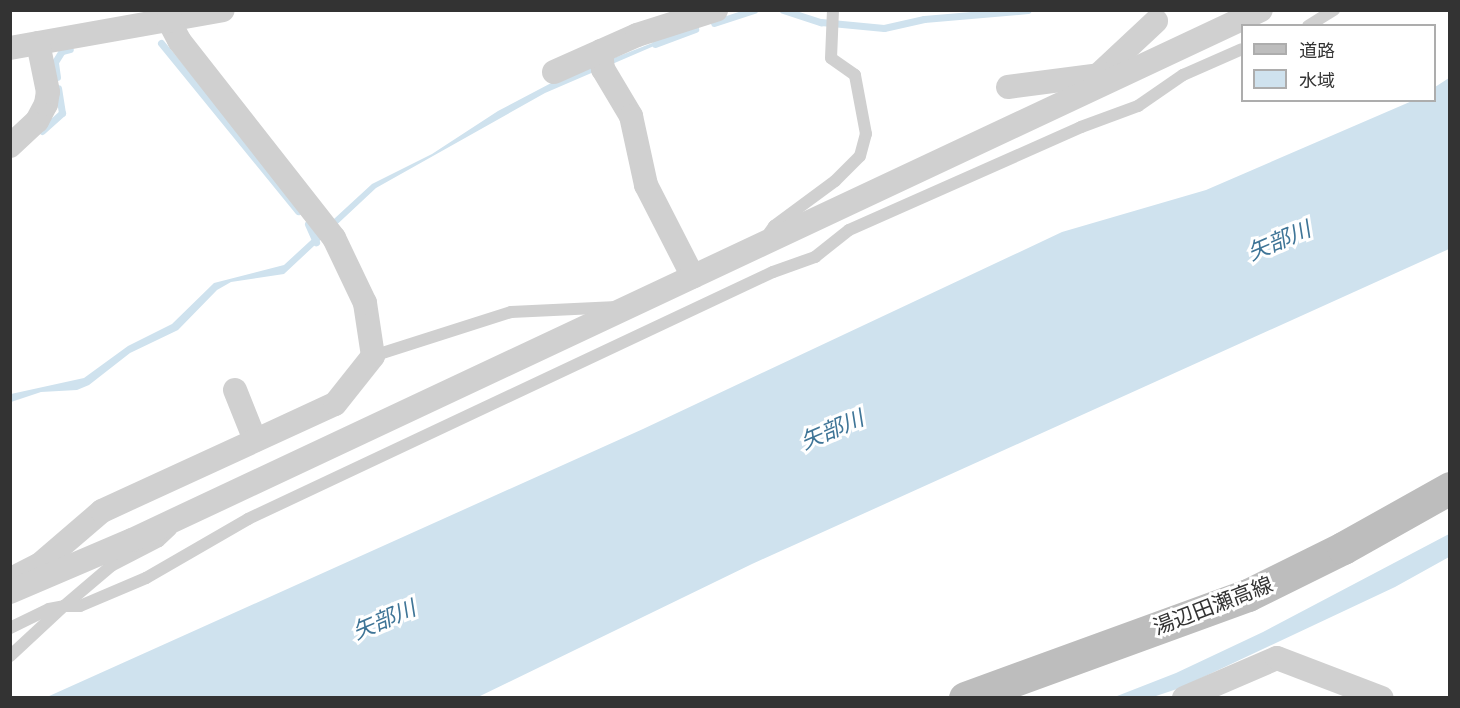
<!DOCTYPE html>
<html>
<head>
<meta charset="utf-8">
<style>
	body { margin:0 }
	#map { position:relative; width:1460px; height:708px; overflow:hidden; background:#fff; font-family:"PT Sans","Noto Sans JP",sans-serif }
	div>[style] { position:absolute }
	.water>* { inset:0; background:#cfe2ee }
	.stream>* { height:7px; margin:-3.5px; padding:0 3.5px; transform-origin:3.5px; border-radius:3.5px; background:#cfe2ee }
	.lane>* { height:12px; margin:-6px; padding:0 6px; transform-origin:6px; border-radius:6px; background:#d0d0d0 }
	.street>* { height:24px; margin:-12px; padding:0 12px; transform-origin:12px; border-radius:12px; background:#d0d0d0 }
	.secondary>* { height:33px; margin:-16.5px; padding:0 16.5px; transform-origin:16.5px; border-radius:16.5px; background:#bdbdbd }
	span { translate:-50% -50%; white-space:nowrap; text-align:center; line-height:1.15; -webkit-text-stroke:6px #fff; paint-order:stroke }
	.street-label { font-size:21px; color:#333 }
	.water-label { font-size:22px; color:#3f7597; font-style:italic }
	.frame { position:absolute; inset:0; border:12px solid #333; pointer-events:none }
	.legend { position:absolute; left:1241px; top:24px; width:195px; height:78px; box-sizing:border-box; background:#fff; border:2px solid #adadad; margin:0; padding:8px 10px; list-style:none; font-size:18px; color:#333 }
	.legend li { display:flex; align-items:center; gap:12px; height:30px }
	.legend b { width:30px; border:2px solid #adadad }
</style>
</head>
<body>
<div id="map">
	<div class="water">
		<i style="clip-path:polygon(660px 40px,661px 43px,545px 93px,376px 188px,284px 274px,231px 282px,217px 290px,178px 330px,130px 353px,89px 385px,77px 390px,41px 392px,11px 402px,11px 394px,84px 378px,128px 346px,172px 324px,214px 283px,284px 265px,372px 184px,432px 154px,498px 111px,555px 81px)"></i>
		<i style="clip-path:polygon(1449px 78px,1449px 249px,752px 564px,478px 697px,47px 697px,643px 429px,1062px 232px,1206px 190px,1412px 101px,1434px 100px,1435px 87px)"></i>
		<i style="clip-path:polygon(1449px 534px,1449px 557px,1395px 587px,1180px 688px,1153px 697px,1112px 698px,1176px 673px,1263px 632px)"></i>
	</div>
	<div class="stream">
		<i style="left:783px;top:10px;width:40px;rotate:18deg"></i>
		<i style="left:821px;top:22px;width:63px;rotate:5.4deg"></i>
		<i style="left:884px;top:28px;width:41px;rotate:-12.7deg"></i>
		<i style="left:924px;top:19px;width:104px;rotate:-4.9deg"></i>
		<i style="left:714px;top:23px;width:42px;rotate:-18deg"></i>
		<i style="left:161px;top:43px;width:217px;rotate:50.8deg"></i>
		<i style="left:655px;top:44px;width:43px;rotate:-20.6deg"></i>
		<i style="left:57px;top:77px;width:15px;rotate:-98deg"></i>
		<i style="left:55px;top:62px;width:13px;rotate:-58deg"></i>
		<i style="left:62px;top:51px;width:8px;rotate:-14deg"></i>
		<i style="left:42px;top:131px;width:27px;rotate:-42deg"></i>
		<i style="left:62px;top:113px;width:25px;rotate:-99deg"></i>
		<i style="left:308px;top:224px;width:20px;rotate:66deg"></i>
	</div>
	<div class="lane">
		<i style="left:1308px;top:26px;width:31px;rotate:-32deg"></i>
		<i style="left:765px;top:239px;width:16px;rotate:-55deg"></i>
		<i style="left:774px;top:226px;width:76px;rotate:-36.4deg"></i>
		<i style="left:835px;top:181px;width:35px;rotate:-45deg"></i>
		<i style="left:860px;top:156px;width:23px;rotate:-75deg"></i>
		<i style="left:866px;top:134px;width:60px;rotate:-100.6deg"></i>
		<i style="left:855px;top:75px;width:29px;rotate:-145deg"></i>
		<i style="left:831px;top:58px;width:48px;rotate:-87.6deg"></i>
		<i style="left:373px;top:356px;width:145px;rotate:-17.7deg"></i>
		<i style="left:511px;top:312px;width:106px;rotate:-2.7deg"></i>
		<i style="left:10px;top:628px;width:43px;rotate:-26deg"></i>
		<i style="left:49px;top:609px;width:15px;rotate:-11deg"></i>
		<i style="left:64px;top:606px;width:62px;rotate:-40.4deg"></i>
		<i style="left:111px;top:566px;width:54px;rotate:-27.5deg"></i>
		<i style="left:159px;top:541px;width:16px;rotate:-43deg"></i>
		<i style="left:10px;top:656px;width:74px;rotate:-42.8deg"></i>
		<i style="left:64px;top:606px;width:16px"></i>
		<i style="left:80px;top:606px;width:72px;rotate:-23deg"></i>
		<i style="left:146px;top:578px;width:118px;rotate:-30deg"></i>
		<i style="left:248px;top:519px;width:580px;rotate:-25.2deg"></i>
		<i style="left:773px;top:272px;width:45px;rotate:-19.7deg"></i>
		<i style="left:815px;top:257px;width:43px;rotate:-38.5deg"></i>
		<i style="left:849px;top:230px;width:254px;rotate:-23.9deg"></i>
		<i style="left:1081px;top:127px;width:61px;rotate:-20.2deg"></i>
		<i style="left:1138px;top:106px;width:55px;rotate:-34.6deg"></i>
		<i style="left:1183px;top:75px;width:64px;rotate:-23.8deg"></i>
	</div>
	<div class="street">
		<i style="left:10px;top:48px;width:216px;rotate:-10.1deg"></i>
		<i style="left:601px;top:51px;width:18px;rotate:84deg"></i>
		<i style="left:603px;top:69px;width:55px;rotate:59.2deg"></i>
		<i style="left:631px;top:116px;width:71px;rotate:77.7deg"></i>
		<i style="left:646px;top:185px;width:103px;rotate:62.9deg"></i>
		<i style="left:554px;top:72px;width:91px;rotate:-24deg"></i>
		<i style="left:637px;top:35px;width:83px;rotate:-17.6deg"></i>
		<i style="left:1094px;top:79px;width:85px;rotate:-43.1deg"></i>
		<i style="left:1008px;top:87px;width:109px;rotate:-7.4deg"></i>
		<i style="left:10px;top:146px;width:37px;rotate:-43deg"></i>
		<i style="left:37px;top:121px;width:19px;rotate:-62deg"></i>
		<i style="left:46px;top:104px;width:12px;rotate:-81deg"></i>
		<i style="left:48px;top:92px;width:50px;rotate:-101.5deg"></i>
		<i style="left:235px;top:390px;width:54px;rotate:68.2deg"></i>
		<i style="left:19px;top:575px;width:22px;rotate:-27deg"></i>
		<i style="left:39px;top:565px;width:83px;rotate:-40.6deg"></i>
		<i style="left:102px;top:511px;width:256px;rotate:-24.7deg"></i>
		<i style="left:335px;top:404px;width:61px;rotate:-51.6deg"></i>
		<i style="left:373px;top:356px;width:54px;rotate:-98.6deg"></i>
		<i style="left:365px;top:303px;width:72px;rotate:-115.5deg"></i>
		<i style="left:334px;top:238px;width:251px;rotate:-128.1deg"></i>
		<i style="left:179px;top:40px;width:21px;rotate:-118deg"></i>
		<i style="left:169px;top:21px;width:11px;rotate:-85deg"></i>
		<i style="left:10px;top:592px;width:133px;rotate:-23.1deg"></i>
		<i style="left:132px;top:540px;width:1247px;rotate:-25.15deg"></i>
		<i style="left:1184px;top:698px;width:101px;rotate:-23.3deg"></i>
		<i style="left:1277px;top:658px;width:112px;rotate:20.9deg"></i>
	</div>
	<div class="secondary">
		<i style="left:965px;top:698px;width:301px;rotate:-20deg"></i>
		<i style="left:1248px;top:595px;width:106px;rotate:-26.3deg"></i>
		<i style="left:1343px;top:548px;width:123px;rotate:-29.3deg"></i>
	</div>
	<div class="street-label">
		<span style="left:1213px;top:606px;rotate:-21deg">湯辺田瀬高線</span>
	</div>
	<div class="water-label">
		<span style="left:1279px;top:241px;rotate:-23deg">矢部川</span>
		<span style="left:832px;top:430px;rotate:-23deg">矢部川</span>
		<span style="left:384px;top:620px;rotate:-23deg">矢部川</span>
	</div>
	<div class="frame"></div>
	<ul class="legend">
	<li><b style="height:8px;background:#bdbdbd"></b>道路</li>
	<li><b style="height:16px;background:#cfe2ee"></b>水域</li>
	</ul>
</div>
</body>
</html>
